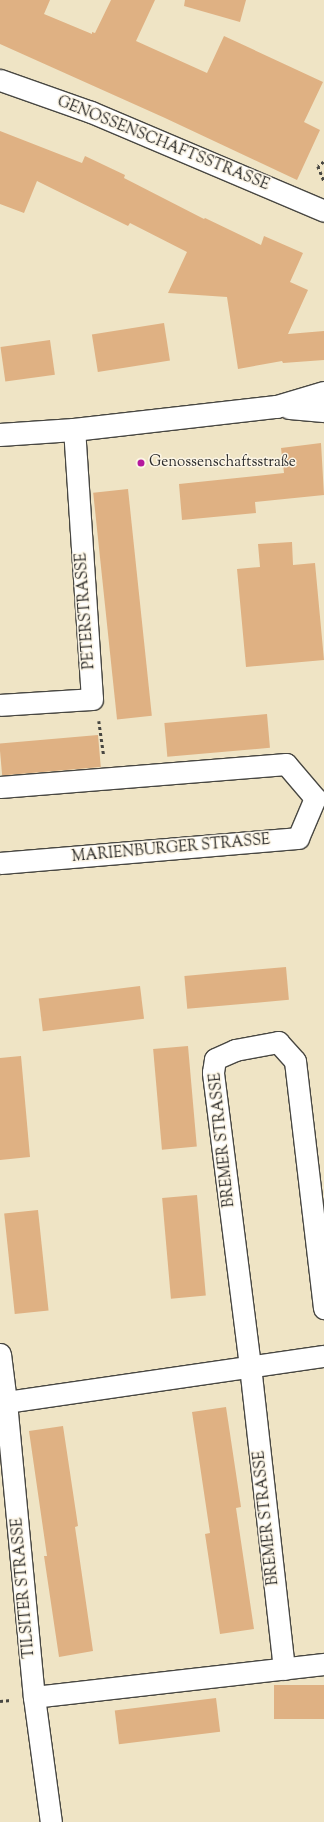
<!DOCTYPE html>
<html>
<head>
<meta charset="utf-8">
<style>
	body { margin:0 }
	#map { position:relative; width:324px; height:1822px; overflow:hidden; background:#efe4c5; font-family:"Sorts Mill Goudy",serif }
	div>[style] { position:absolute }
	.building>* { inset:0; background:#dfb183; transform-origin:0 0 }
	.path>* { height:2.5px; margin-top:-1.25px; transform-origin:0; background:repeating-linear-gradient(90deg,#484742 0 3px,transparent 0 6px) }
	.roads { filter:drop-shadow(1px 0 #484742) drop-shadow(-1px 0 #484742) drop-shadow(0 1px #484742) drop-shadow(0 -1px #484742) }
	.street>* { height:21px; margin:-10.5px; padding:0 10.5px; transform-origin:10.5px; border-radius:10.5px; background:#fff }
	.secondary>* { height:22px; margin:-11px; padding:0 11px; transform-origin:11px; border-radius:11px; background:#fff }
	.dots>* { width:11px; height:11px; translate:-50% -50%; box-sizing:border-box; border:2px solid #fcf5e5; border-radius:50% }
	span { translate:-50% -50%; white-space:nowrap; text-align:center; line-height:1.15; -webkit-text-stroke:3px #fcf5e5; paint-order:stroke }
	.street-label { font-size:15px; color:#2b2b2b }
	.poi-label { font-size:15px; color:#2b2b2b }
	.left { translate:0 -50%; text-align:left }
</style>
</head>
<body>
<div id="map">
	<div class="building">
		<i style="clip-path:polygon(0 0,50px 0,44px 14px,92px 34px,92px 32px,95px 33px,111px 0,155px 0,136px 41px,207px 73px,224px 36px,323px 82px,304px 122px,320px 130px,297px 180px,165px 118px,0 44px)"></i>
		<i style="clip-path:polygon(185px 0,246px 0,240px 22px,184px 6px)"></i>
		<i style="clip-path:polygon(0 131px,82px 163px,85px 156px,125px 175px,124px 178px,204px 219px,205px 218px,261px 245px,264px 236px,303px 253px,290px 282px,308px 290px,288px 334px,324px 331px,324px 360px,283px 363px,282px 361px,238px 369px,227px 297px,168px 293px,187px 252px,130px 223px,128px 226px,37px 181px,24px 213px,0 204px)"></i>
		<i style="left:164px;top:323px;width:38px;height:73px;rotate:81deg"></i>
		<i style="left:50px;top:340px;width:35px;height:50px;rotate:82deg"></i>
		<i style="clip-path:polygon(321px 443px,324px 495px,255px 502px,256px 513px,182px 520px,179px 484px,284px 473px,281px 448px)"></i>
		<i style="left:128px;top:489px;width:228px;height:35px;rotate:84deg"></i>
		<i style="clip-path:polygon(292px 542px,293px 565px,315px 563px,324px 660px,246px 667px,237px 569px,260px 567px,258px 544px)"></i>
		<i style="left:267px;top:714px;width:34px;height:103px;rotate:85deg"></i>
		<i style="left:98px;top:735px;width:32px;height:99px;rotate:85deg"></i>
		<i style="left:286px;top:967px;width:33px;height:102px;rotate:85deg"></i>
		<i style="left:140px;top:986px;width:33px;height:102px;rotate:83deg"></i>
		<i style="left:188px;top:1046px;width:101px;height:35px;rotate:85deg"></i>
		<i style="clip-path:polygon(21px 1056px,30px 1157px,0 1160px,0 1058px)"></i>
		<i style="left:197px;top:1195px;width:101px;height:35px;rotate:85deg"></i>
		<i style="left:38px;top:1210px;width:101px;height:34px;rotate:84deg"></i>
		<i style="clip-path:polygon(226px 1407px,241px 1507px,236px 1508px,254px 1629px,220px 1634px,205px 1534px,210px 1533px,192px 1412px)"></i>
		<i style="clip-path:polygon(63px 1426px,78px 1526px,75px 1527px,93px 1651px,59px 1657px,44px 1556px,47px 1556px,29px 1431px)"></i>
		<i style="left:324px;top:1685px;width:34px;height:50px;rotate:90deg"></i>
		<i style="left:216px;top:1698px;width:34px;height:102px;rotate:83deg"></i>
	</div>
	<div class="path">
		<i style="left:324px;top:162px;width:7px;rotate:146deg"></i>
		<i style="left:318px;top:166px;width:16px;rotate:68deg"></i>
		<i style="left:99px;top:721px;width:34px;rotate:82deg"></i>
		<i style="left:0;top:1701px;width:11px;rotate:-5deg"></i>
	</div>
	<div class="roads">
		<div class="street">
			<i style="left:0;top:80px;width:96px;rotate:19.4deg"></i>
			<i style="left:91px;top:112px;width:253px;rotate:23deg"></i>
			<i style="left:0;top:705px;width:92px;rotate:-3.7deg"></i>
			<i style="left:92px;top:699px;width:270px;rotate:-93.8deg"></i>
			<i style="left:0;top:787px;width:287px;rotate:-4.6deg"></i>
			<i style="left:286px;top:764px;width:45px;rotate:49.5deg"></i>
			<i style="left:315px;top:798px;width:43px;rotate:113deg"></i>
			<i style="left:298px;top:838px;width:299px;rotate:175.2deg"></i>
			<i style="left:0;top:1354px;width:48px;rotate:82.9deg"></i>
			<i style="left:6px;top:1402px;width:296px;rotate:84.6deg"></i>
			<i style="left:34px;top:1697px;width:126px;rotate:82.3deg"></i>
			<i style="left:0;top:1403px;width:327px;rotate:-8.3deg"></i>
			<i style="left:284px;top:1669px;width:305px;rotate:-96.4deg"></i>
			<i style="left:250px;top:1366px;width:296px;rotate:-97.2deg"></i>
			<i style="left:213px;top:1072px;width:13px;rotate:-81deg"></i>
			<i style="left:215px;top:1059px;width:22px;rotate:-24deg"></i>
			<i style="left:235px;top:1050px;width:44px;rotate:-10.5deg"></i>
			<i style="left:278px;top:1042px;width:25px;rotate:48deg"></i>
			<i style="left:295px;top:1061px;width:249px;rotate:83.3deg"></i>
			<i style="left:34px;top:1697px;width:292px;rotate:-6.5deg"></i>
		</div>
		<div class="secondary">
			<i style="left:290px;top:408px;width:34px;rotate:5deg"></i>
			<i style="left:0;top:435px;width:74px;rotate:-3.9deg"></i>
			<i style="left:74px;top:430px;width:204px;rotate:-6.5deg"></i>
			<i style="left:277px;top:407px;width:49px;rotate:-16.6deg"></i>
		</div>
	</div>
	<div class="dots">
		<i style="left:141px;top:463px;background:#b5179e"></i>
	</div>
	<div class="street-label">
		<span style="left:163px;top:144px;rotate:22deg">GENOSSENSCHAFTSSTRASSE</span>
		<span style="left:86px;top:611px;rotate:-94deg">PETERSTRASSE</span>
		<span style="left:171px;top:849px;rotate:-5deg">MARIENBURGER STRASSE</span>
		<span style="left:223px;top:1140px;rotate:-96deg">BREMER STRASSE</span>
		<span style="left:267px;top:1518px;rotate:-96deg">BREMER STRASSE</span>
		<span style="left:24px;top:1588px;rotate:-95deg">TILSITER STRASSE</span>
	</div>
	<div class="poi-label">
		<span class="left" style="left:149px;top:463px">Genossenschaftsstraße</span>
	</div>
</div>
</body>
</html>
